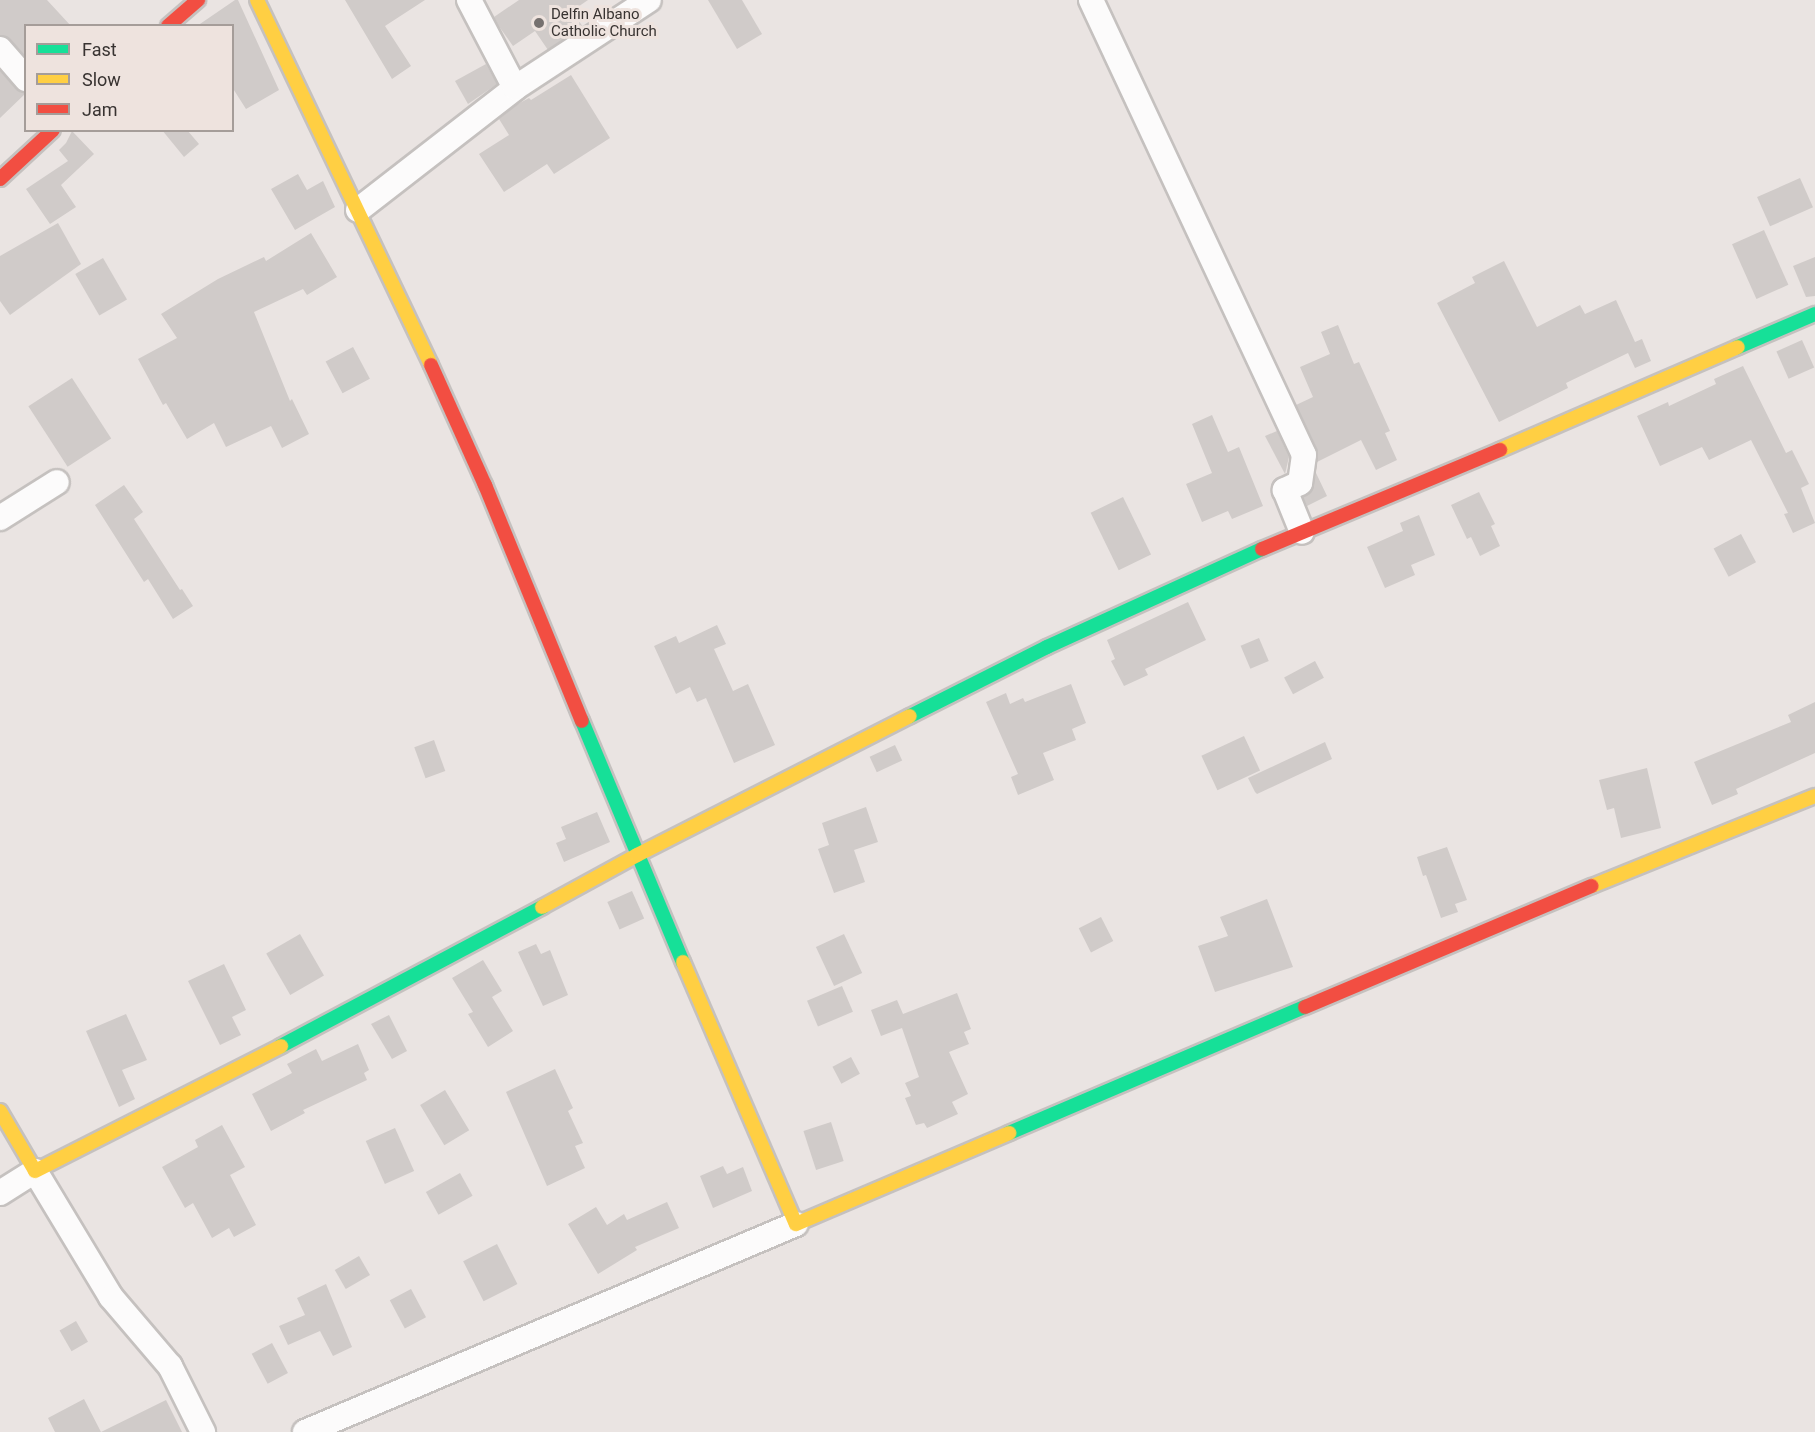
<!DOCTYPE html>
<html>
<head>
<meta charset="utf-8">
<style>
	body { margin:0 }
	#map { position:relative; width:1815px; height:1432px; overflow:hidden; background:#eae4e2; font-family:Roboto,sans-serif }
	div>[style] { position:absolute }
	.building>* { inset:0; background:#d0cbc9; transform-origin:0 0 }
	.roads { filter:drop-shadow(2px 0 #c5c1bf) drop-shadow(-2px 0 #c5c1bf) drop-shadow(0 2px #c5c1bf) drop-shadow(0 -2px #c5c1bf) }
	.street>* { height:24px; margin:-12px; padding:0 12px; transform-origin:12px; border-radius:12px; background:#fcfbfb }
	.fast>* { height:14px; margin:-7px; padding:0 7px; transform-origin:7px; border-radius:7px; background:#16e098 }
	.slow>* { height:14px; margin:-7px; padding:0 7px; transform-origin:7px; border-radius:7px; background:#ffcf43 }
	.jam>* { height:14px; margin:-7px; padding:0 7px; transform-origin:7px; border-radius:7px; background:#f24e42 }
	.dots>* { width:16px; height:16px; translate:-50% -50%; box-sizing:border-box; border:3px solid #eee3de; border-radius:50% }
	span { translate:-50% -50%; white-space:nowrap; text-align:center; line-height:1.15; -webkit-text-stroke:6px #eee3de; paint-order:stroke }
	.poi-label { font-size:15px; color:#383331 }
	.left { translate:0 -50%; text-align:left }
	.legend { position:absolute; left:24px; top:24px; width:210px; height:108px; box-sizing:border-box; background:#eee3de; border:2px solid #a59d99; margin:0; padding:8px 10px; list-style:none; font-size:18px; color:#383331 }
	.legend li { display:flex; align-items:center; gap:12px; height:30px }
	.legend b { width:30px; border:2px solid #a59d99 }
</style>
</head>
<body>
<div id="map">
	<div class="building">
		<i style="clip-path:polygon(0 0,47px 0,71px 26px,26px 26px,26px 57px,10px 39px,0 35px)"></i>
		<i style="clip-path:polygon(235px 0,238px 0,279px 90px,246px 109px,232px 87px,232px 26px,197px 26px)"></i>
		<i style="clip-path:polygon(345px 0,425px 0,385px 26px,411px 66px,392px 79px)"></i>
		<i style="clip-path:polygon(519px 0,588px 0,572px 11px,583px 27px,548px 50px,535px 31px,513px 46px,498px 25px,494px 17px)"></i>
		<i style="clip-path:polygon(708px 0,742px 0,762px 34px,737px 49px)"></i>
		<i style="clip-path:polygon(486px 64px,497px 84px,468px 104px,455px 81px)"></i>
		<i style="clip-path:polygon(0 71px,16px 89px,26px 93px,0 118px)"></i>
		<i style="clip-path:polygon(571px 75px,610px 138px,554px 174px,547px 164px,504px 192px,479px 154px,509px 135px,499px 119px,516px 105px,529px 98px,531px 100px)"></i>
		<i style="clip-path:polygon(162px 130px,187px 130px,199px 144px,184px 157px)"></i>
		<i style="clip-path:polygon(72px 131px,94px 154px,61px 185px,76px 207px,50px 224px,26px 189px,68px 161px,59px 150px,66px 143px)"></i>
		<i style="clip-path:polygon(298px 174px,307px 190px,323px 181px,335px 207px,295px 230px,271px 189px)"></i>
		<i style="left:1800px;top:178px;width:32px;height:47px;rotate:66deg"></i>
		<i style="clip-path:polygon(58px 223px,81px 264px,10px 315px,0 301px,0 256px)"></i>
		<i style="left:1764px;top:230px;width:60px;height:35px;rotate:66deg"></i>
		<i style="clip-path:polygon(311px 233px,337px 277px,307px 295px,303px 289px,254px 312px,290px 401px,292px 399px,309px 434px,282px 448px,271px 426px,226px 447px,214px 423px,187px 439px,166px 403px,163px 405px,138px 359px,177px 338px,161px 314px,218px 279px,264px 257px,266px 261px)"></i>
		<i style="clip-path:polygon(1815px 257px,1815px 296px,1806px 297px,1793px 266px)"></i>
		<i style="left:103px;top:258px;width:48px;height:32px;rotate:60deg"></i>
		<i style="clip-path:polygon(1504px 261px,1537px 327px,1580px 305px,1585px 314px,1616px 300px,1635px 342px,1642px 339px,1651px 361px,1635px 368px,1628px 353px,1566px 383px,1568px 388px,1499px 422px,1437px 303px,1475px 283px,1472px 277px)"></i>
		<i style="clip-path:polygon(1338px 325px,1354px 364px,1359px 362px,1390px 431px,1385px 433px,1397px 460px,1376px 470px,1361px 440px,1317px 462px,1317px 449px,1296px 405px,1313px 397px,1300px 367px,1330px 354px,1321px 332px)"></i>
		<i style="left:1802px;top:340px;width:30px;height:28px;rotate:66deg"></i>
		<i style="left:353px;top:347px;width:36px;height:31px;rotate:62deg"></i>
		<i style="clip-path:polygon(1743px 366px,1786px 453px,1792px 450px,1809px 484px,1801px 488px,1815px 523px,1793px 533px,1784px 514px,1788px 513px,1751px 440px,1709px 460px,1702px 447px,1660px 466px,1637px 416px,1668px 402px,1669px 406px,1716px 384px,1714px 379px)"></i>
		<i style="left:72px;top:378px;width:72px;height:52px;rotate:57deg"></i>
		<i style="clip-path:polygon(1212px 415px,1228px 452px,1239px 447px,1263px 506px,1232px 519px,1228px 511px,1202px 522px,1186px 484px,1212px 473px,1192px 424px)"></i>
		<i style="clip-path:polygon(1277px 431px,1289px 457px,1285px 474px,1265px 436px)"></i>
		<i style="clip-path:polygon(1316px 473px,1327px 496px,1307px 506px,1303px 497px,1312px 491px)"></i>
		<i style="clip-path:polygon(124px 485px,143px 512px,134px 519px,180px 590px,182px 589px,193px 606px,173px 619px,148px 579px,144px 582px,95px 505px)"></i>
		<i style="clip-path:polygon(1479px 492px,1495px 524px,1491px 526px,1500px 546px,1480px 556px,1471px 537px,1467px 539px,1451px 505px)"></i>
		<i style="left:1123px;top:497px;width:64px;height:36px;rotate:64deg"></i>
		<i style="clip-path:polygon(1419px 515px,1435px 555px,1411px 565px,1415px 575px,1385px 588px,1367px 547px,1403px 531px,1400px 523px)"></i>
		<i style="left:1741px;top:534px;width:32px;height:31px;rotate:62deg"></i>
		<i style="clip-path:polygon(1188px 602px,1206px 640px,1145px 669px,1148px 675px,1124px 686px,1111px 661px,1115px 659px,1107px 640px)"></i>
		<i style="clip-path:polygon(717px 625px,726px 644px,714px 649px,733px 691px,748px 684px,775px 745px,734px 763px,706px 698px,697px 702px,690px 687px,676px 694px,654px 646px,676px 636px,679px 643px)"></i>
		<i style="left:1259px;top:638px;width:25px;height:20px;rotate:67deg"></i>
		<i style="left:1315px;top:661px;width:19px;height:35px;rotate:62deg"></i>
		<i style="clip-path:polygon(1071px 684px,1086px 723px,1072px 729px,1076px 740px,1043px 753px,1054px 780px,1018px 795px,1011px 777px,1018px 774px,986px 702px,1006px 693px,1010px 704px,1023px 698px,1025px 702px)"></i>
		<i style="clip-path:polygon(1815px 702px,1815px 753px,1736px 789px,1738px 794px,1712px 805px,1694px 762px,1791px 722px,1788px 715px)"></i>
		<i style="left:1244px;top:736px;width:38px;height:47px;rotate:65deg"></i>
		<i style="left:434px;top:740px;width:33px;height:21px;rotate:70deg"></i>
		<i style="clip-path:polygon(1325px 742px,1332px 759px,1257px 794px,1255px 792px,1248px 778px)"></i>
		<i style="left:895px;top:745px;width:17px;height:28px;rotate:65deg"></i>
		<i style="clip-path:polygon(1647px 768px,1661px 828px,1621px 838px,1614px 808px,1607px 810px,1599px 780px)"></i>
		<i style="clip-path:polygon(866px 807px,878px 842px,854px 850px,865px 882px,834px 893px,818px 849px,829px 845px,822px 823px)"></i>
		<i style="clip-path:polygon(597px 812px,610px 842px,564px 862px,556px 843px,566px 839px,561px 827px)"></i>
		<i style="clip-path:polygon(1447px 847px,1467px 900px,1455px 904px,1458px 912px,1441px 918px,1426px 875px,1423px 876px,1417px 857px)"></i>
		<i style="left:632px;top:891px;width:30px;height:27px;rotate:66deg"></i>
		<i style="clip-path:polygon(1267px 899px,1293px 967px,1215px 992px,1198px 946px,1228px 936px,1220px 917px)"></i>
		<i style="left:1101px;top:917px;width:27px;height:25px;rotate:63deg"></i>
		<i style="left:300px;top:934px;width:48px;height:39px;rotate:60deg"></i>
		<i style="left:844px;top:934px;width:43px;height:31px;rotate:65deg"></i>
		<i style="clip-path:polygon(536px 944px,541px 954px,550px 950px,568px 995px,543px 1006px,518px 952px)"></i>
		<i style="clip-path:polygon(483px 960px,502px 991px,492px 997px,513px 1031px,488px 1047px,468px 1014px,473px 1012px,452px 978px)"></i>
		<i style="clip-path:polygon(224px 964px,246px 1010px,232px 1017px,241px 1035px,220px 1045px,188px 981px)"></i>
		<i style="left:842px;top:986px;width:28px;height:38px;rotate:67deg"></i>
		<i style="clip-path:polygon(957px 993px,971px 1029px,964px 1032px,969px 1044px,949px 1052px,968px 1094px,952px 1102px,958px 1114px,927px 1128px,924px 1123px,916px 1125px,905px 1098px,911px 1096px,905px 1083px,919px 1077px,902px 1028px,881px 1036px,871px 1010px,897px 1000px,903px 1014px)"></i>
		<i style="clip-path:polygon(126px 1014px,147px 1060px,122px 1070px,135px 1099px,119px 1107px,86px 1031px)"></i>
		<i style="clip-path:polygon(389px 1015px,407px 1051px,392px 1059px,371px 1024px)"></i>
		<i style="clip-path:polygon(358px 1044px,369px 1070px,364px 1073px,367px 1080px,303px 1110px,305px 1113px,271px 1131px,252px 1094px,292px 1073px,287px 1064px,316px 1049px,322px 1061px)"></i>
		<i style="left:851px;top:1057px;width:19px;height:21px;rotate:62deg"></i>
		<i style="clip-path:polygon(555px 1069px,573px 1108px,568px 1111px,583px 1143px,575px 1146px,585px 1168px,547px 1186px,506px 1092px)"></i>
		<i style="left:445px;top:1090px;width:47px;height:29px;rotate:59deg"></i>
		<i style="left:831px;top:1122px;width:41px;height:29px;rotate:72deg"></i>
		<i style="clip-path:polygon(222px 1125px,245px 1167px,230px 1175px,256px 1225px,234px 1237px,229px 1228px,212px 1238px,193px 1203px,185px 1208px,162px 1167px,198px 1147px,195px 1140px)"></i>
		<i style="left:395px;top:1128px;width:47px;height:32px;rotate:66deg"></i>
		<i style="clip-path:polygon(723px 1166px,727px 1174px,743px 1167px,752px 1191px,713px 1208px,700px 1176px)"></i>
		<i style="left:460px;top:1173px;width:26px;height:39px;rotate:61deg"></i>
		<i style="clip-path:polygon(667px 1202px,679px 1228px,635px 1247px,637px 1250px,598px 1274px,568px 1224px,596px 1207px,607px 1225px,624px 1214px,627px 1220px)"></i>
		<i style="left:497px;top:1244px;width:45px;height:38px;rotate:63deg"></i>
		<i style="left:359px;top:1256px;width:22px;height:28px;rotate:60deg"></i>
		<i style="clip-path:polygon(326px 1284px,352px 1347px,333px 1356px,320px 1331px,288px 1345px,279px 1326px,305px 1315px,297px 1298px)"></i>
		<i style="left:411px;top:1289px;width:32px;height:24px;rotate:62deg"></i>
		<i style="left:76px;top:1321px;width:24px;height:19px;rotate:60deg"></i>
		<i style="left:272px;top:1343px;width:34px;height:23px;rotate:62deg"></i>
		<i style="clip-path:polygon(84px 1399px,101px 1432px,166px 1400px,182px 1432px,55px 1432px,48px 1418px)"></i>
	</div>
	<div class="roads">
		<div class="street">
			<i style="left:469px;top:0;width:99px;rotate:62.4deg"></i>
			<i style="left:1091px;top:0;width:502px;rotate:64.91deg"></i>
			<i style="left:1304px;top:455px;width:28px;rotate:98deg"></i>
			<i style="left:1300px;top:483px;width:17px;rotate:155deg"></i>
			<i style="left:1285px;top:490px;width:45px;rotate:68deg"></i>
			<i style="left:0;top:49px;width:40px;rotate:49deg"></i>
			<i style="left:358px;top:210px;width:199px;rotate:-37.8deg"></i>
			<i style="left:515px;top:88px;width:160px;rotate:-33.3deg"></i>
			<i style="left:0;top:518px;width:67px;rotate:-32.3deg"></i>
			<i style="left:0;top:1193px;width:41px;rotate:-32.2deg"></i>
			<i style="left:35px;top:1171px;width:147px;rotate:58.9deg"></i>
			<i style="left:111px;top:1297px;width:91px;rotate:49.5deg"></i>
			<i style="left:170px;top:1366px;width:74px;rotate:63.4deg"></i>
			<i style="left:305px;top:1432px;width:533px;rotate:-22.96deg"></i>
		</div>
		<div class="fast">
			<i style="left:1738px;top:347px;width:84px;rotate:-23.2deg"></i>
			<i style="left:910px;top:716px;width:153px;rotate:-26.7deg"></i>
			<i style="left:1047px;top:647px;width:236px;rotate:-24.5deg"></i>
			<i style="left:582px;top:721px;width:261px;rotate:67.3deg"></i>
			<i style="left:281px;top:1046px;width:296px;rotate:-28deg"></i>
			<i style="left:1009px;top:1133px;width:322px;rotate:-23.1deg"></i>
		</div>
		<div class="slow">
			<i style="left:257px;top:0;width:404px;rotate:64.5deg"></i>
			<i style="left:1500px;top:450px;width:259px;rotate:-23.4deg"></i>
			<i style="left:1592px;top:886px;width:240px;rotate:-22deg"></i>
			<i style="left:542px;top:907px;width:108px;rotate:-28.7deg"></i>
			<i style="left:637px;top:855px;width:306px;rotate:-27deg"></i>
			<i style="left:683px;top:962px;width:285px;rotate:66.7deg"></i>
			<i style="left:796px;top:1224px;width:232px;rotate:-23.1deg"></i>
			<i style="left:0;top:1111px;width:69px;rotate:59.7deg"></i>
			<i style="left:35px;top:1171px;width:276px;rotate:-26.9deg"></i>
		</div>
		<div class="jam">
			<i style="left:168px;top:26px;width:40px;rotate:-41deg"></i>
			<i style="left:0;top:179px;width:72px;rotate:-42.8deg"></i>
			<i style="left:431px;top:365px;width:132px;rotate:65.8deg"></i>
			<i style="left:485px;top:485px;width:255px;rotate:67.7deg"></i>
			<i style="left:1262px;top:549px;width:258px;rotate:-22.6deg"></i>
			<i style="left:1305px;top:1007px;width:311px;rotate:-22.9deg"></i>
		</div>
	</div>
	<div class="dots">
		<i style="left:539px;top:23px;background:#76716f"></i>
	</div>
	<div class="poi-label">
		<span class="left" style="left:551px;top:23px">Delfin Albano<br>Catholic Church</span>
	</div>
	<ul class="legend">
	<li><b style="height:8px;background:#16e098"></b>Fast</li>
	<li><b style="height:8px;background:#ffcf43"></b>Slow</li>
	<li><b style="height:8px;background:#f24e42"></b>Jam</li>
	</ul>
</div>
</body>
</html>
